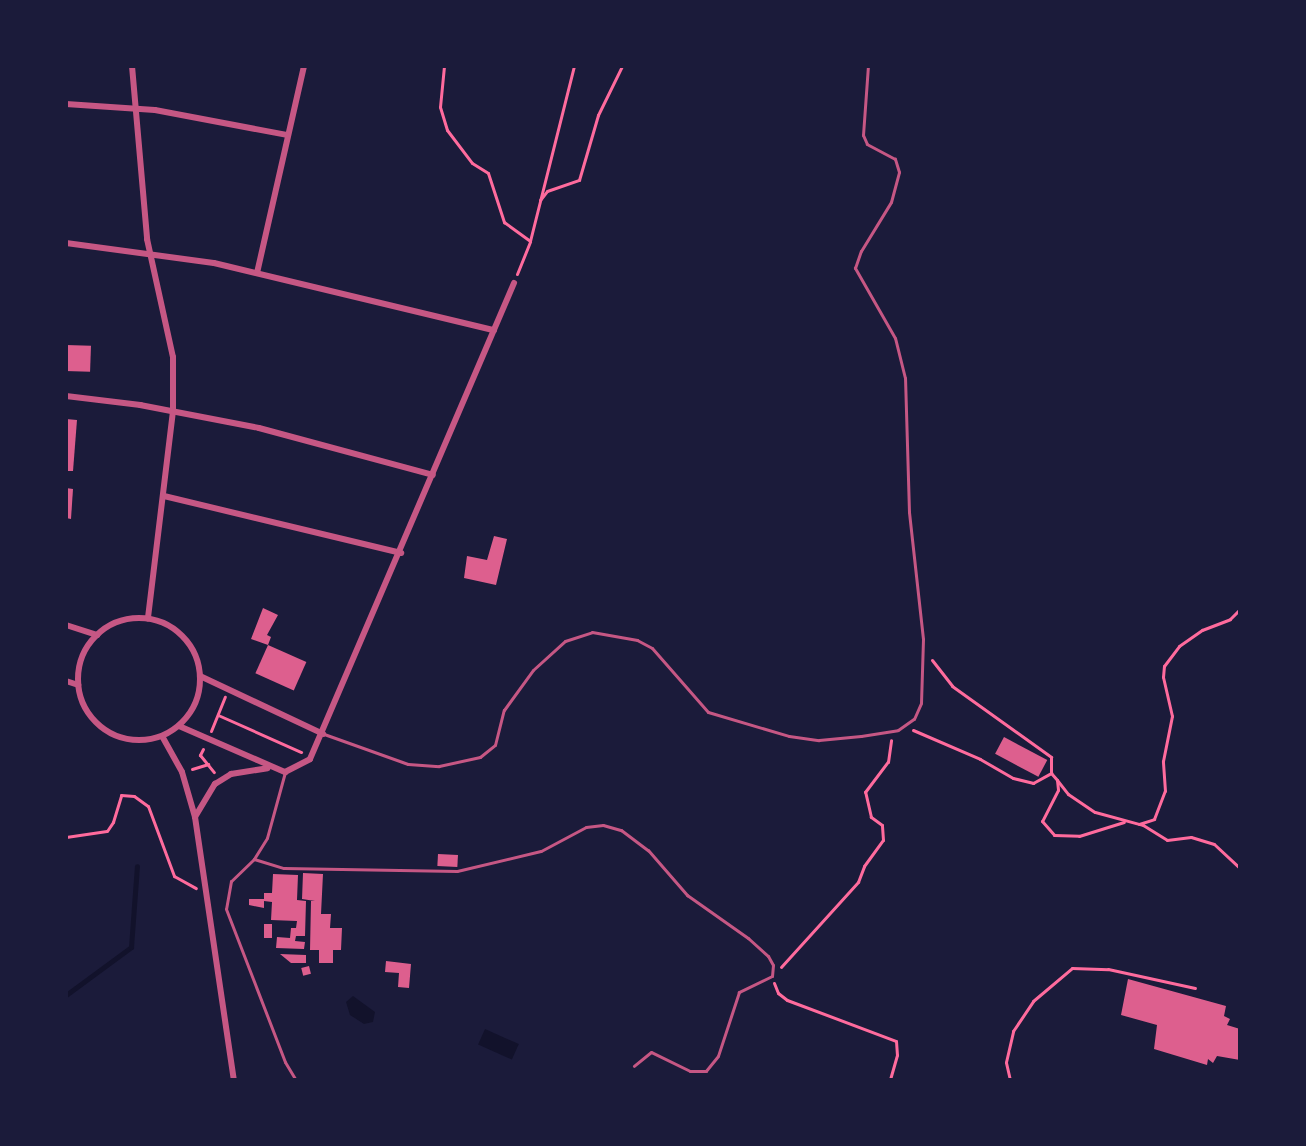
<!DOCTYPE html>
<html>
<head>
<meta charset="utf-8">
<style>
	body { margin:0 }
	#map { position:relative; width:1306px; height:1146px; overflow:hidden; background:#1b1b3a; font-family:Inter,sans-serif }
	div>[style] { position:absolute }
	.water>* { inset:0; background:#12122b; transform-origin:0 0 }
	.stream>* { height:5px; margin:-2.5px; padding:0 2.5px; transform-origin:2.5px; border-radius:2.5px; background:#12122b }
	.building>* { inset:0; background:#dd5f8e; transform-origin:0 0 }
	.path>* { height:3px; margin:-1.5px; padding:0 1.5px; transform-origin:1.5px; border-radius:1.5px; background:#ff6b9d }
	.service>* { height:3px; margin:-1.5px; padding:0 1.5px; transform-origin:1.5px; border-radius:1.5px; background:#c65784 }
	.minor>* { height:6px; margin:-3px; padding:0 3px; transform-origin:3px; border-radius:3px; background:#c65784 }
	.minor>.ring { margin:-3px; padding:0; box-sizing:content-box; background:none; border:6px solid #c65784; border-radius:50% }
	span { translate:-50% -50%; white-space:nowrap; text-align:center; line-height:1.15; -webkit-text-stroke:6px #1b1b3a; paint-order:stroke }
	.frame { position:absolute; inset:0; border:68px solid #1b1b3a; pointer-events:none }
</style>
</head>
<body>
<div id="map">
	<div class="water">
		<i style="clip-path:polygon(353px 996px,375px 1012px,373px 1022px,364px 1024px,350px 1015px,346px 1002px)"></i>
		<i style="left:485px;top:1029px;width:37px;height:17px;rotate:24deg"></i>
	</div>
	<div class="stream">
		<i style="left:66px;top:995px;width:81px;rotate:-36.4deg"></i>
		<i style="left:131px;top:947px;width:81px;rotate:-85.8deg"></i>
	</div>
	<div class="building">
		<i style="left:66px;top:345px;width:25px;height:26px;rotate:2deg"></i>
		<i style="clip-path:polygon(66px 419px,77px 420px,73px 471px,66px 471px)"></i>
		<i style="clip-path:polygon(66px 488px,73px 489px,71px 519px,66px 518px)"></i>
		<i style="clip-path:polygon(494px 536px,507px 539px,496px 585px,464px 578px,467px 556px,487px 560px)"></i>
		<i style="clip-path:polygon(263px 608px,278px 615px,267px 635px,271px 637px,268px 645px,251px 639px)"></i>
		<i style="left:268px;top:645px;width:42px;height:31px;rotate:24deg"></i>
		<i style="left:1004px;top:737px;width:49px;height:19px;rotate:28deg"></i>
		<i style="left:438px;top:854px;width:20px;height:12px;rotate:3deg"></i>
		<i style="clip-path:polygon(303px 873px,323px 874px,321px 914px,331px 914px,330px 928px,342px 928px,341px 950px,333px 950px,333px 963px,319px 963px,319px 950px,310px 950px,311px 901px,315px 901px,302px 899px)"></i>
		<i style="clip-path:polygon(273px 874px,298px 875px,297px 900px,306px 901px,305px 936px,296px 936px,295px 941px,305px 942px,304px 949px,276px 948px,277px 937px,290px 938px,291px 928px,296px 928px,297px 921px,271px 920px,272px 902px,264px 901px,264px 908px,249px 905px,249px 899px,264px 899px,264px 893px,272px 893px)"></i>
		<i style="left:264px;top:924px;width:8px;height:14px"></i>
		<i style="clip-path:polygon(280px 954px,306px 955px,306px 963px,291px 963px)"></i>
		<i style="clip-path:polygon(386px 961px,411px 964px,409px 988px,398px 987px,399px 973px,385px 972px)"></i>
		<i style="left:309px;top:966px;width:8px;height:8px;rotate:76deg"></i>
		<i style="clip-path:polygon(1128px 979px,1226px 1006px,1224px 1016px,1230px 1019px,1227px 1025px,1240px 1029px,1240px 1060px,1217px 1056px,1213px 1063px,1208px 1059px,1207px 1065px,1154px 1049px,1157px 1025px,1121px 1015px)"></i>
	</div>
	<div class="path">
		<i style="left:444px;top:66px;width:41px;rotate:95.6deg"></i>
		<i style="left:440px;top:107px;width:24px;rotate:73deg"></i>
		<i style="left:447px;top:130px;width:41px;rotate:52.9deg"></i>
		<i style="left:472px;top:163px;width:19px;rotate:32deg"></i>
		<i style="left:488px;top:173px;width:52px;rotate:71.9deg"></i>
		<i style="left:504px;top:222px;width:31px;rotate:36deg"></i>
		<i style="left:540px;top:200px;width:11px;rotate:-52deg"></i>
		<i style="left:547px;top:191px;width:34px;rotate:-19deg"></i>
		<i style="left:579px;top:180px;width:68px;rotate:-73.7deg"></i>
		<i style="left:598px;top:115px;width:55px;rotate:-63.9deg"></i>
		<i style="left:517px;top:274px;width:35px;rotate:-68deg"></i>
		<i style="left:530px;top:241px;width:180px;rotate:-75.9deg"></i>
		<i style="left:932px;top:660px;width:33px;rotate:52deg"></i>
		<i style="left:952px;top:686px;width:122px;rotate:35.6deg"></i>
		<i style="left:1051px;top:757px;width:16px;rotate:90deg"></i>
		<i style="left:1051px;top:773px;width:9px;rotate:49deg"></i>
		<i style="left:1057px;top:780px;width:18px;rotate:52deg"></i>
		<i style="left:1068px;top:794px;width:32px;rotate:34deg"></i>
		<i style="left:1095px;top:812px;width:50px;rotate:15.2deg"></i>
		<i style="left:1143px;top:825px;width:28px;rotate:32deg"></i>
		<i style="left:1167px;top:840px;width:24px;rotate:-7deg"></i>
		<i style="left:1191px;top:837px;width:24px;rotate:17deg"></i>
		<i style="left:1214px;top:844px;width:35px;rotate:43deg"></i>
		<i style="left:218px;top:715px;width:91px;rotate:24deg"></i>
		<i style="left:913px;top:730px;width:73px;rotate:23.4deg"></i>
		<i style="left:980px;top:759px;width:38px;rotate:30deg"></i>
		<i style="left:1013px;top:778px;width:21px;rotate:14deg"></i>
		<i style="left:1033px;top:783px;width:21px;rotate:-29deg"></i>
		<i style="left:211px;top:731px;width:37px;rotate:-68deg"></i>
		<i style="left:203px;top:749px;width:7px;rotate:117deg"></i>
		<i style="left:200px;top:755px;width:22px;rotate:51deg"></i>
		<i style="left:192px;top:769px;width:17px;rotate:-17deg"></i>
		<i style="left:1057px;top:780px;width:10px;rotate:84deg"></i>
		<i style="left:1058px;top:790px;width:35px;rotate:117deg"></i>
		<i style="left:1042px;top:821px;width:18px;rotate:49deg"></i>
		<i style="left:1054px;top:835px;width:25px;rotate:2deg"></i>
		<i style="left:1079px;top:836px;width:47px;rotate:-17.3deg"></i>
		<i style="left:1139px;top:824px;width:16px;rotate:-18deg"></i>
		<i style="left:1154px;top:819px;width:30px;rotate:-69deg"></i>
		<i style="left:1165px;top:791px;width:30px;rotate:-94deg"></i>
		<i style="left:1163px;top:761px;width:46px;rotate:-78.7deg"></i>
		<i style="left:1172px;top:716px;width:40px;rotate:-103deg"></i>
		<i style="left:1163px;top:677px;width:11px;rotate:-85deg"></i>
		<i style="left:1164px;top:666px;width:25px;rotate:-53deg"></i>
		<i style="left:1179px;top:646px;width:28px;rotate:-35deg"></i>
		<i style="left:1202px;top:630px;width:30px;rotate:-21deg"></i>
		<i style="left:1230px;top:619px;width:14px;rotate:-45deg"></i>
		<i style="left:66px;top:837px;width:41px;rotate:-8.3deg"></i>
		<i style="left:107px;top:831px;width:11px;rotate:-56deg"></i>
		<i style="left:113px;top:822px;width:28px;rotate:-73deg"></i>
		<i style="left:121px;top:795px;width:13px;rotate:4deg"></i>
		<i style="left:134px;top:796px;width:17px;rotate:36deg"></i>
		<i style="left:148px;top:806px;width:75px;rotate:69.6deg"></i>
		<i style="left:174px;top:876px;width:25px;rotate:29deg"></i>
		<i style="left:781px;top:967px;width:115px;rotate:-47.8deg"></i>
		<i style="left:858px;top:882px;width:17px;rotate:-69deg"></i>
		<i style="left:864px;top:866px;width:32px;rotate:-54deg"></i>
		<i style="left:883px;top:840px;width:15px;rotate:-94deg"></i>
		<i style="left:882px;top:825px;width:14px;rotate:-144deg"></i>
		<i style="left:871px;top:817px;width:26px;rotate:-103deg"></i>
		<i style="left:865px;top:792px;width:38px;rotate:-53deg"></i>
		<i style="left:888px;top:762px;width:22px;rotate:-82deg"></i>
		<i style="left:774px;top:983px;width:11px;rotate:68deg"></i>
		<i style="left:778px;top:993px;width:11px;rotate:38deg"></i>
		<i style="left:787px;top:1000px;width:116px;rotate:20.6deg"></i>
		<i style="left:896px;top:1041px;width:14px;rotate:86deg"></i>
		<i style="left:897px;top:1055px;width:26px;rotate:106deg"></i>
		<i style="left:1010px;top:1080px;width:18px;rotate:-103deg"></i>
		<i style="left:1006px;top:1062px;width:32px;rotate:-77deg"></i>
		<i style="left:1013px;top:1031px;width:36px;rotate:-56deg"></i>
		<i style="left:1033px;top:1001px;width:51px;rotate:-40.2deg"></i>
		<i style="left:1072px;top:968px;width:36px;rotate:2deg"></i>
		<i style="left:1108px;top:969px;width:89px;rotate:12.3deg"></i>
	</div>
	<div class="service">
		<i style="left:324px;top:734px;width:89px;rotate:19.7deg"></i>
		<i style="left:408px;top:764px;width:31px;rotate:4deg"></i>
		<i style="left:439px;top:766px;width:42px;rotate:-12.4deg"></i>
		<i style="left:480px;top:757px;width:19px;rotate:-39deg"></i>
		<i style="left:495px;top:745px;width:36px;rotate:-76deg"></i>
		<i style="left:504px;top:710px;width:49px;rotate:-54.1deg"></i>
		<i style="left:533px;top:670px;width:43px;rotate:-42.2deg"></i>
		<i style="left:565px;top:641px;width:28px;rotate:-18deg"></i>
		<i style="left:592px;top:632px;width:46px;rotate:10.1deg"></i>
		<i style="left:637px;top:640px;width:17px;rotate:28deg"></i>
		<i style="left:652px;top:648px;width:85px;rotate:48.8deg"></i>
		<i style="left:708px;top:712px;width:84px;rotate:16.5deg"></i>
		<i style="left:789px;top:736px;width:30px;rotate:8deg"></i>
		<i style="left:819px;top:740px;width:42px;rotate:-5.4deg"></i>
		<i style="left:861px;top:736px;width:37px;rotate:-9deg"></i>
		<i style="left:898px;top:730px;width:19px;rotate:-35deg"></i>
		<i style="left:914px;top:719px;width:17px;rotate:-66deg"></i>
		<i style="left:921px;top:703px;width:64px;rotate:-88.2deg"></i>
		<i style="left:923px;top:639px;width:128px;rotate:-96.3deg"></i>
		<i style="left:909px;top:512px;width:134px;rotate:-91.7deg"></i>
		<i style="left:905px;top:378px;width:41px;rotate:-104deg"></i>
		<i style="left:895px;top:338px;width:81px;rotate:-119.7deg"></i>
		<i style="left:855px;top:268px;width:18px;rotate:-71deg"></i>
		<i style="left:861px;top:251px;width:57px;rotate:-58.5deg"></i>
		<i style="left:891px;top:202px;width:31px;rotate:-75deg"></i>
		<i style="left:899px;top:172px;width:14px;rotate:-107deg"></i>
		<i style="left:895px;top:159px;width:32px;rotate:-152deg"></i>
		<i style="left:867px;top:144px;width:10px;rotate:-114deg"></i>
		<i style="left:863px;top:135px;width:69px;rotate:-85.9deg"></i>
		<i style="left:285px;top:772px;width:68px;rotate:105.3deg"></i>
		<i style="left:267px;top:838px;width:25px;rotate:122deg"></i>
		<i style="left:254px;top:859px;width:32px;rotate:136deg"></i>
		<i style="left:231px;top:881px;width:28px;rotate:100deg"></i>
		<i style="left:226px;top:909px;width:164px;rotate:68.9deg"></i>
		<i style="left:285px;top:1062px;width:21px;rotate:59deg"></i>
		<i style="left:254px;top:859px;width:31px;rotate:17deg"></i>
		<i style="left:284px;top:868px;width:173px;rotate:1deg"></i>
		<i style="left:457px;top:871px;width:86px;rotate:-13.4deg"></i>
		<i style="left:541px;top:851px;width:51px;rotate:-28.1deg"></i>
		<i style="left:586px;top:827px;width:17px;rotate:-7deg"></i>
		<i style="left:603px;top:825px;width:19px;rotate:16deg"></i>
		<i style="left:621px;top:830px;width:34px;rotate:37deg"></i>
		<i style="left:648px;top:850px;width:60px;rotate:49.1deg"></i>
		<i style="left:687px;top:895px;width:75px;rotate:35.2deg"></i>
		<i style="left:748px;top:938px;width:27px;rotate:42deg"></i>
		<i style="left:768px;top:956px;width:10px;rotate:61deg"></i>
		<i style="left:773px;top:965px;width:11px;rotate:95deg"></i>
		<i style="left:772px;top:976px;width:37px;rotate:154deg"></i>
		<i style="left:739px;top:992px;width:67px;rotate:108.2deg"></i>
		<i style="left:718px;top:1056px;width:19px;rotate:129deg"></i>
		<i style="left:706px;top:1071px;width:16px;rotate:180deg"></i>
		<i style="left:690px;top:1071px;width:43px;rotate:-154deg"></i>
		<i style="left:651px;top:1052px;width:22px;rotate:141deg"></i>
	</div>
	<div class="minor">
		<i style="left:132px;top:66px;width:174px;rotate:85deg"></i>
		<i style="left:147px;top:239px;width:121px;rotate:77.6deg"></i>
		<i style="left:173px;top:357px;width:54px;rotate:90deg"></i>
		<i style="left:173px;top:411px;width:209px;rotate:96.9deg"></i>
		<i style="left:66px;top:104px;width:89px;rotate:3.9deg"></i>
		<i style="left:155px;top:110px;width:134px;rotate:10.7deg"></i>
		<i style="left:66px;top:243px;width:149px;rotate:7.7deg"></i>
		<i style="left:214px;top:263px;width:288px;rotate:13.5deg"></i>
		<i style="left:257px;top:273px;width:212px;rotate:-77.2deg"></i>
		<i style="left:66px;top:396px;width:75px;rotate:6.9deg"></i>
		<i style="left:140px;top:405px;width:121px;rotate:10.9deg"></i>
		<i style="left:259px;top:428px;width:180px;rotate:15.1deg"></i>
		<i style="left:164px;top:496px;width:244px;rotate:13.5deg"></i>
		<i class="ring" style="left:78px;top:618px;width:116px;height:116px"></i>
		<i style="left:66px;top:625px;width:33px;rotate:18deg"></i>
		<i style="left:200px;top:676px;width:136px;rotate:25.2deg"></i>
		<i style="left:66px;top:681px;width:13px;rotate:18deg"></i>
		<i style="left:179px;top:726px;width:116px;rotate:23.5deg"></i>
		<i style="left:285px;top:772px;width:28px;rotate:-27deg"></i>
		<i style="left:310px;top:759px;width:518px;rotate:-66.8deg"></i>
		<i style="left:162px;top:736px;width:41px;rotate:60.9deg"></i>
		<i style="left:182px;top:772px;width:47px;rotate:73.9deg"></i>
		<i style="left:195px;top:817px;width:266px;rotate:81.6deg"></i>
		<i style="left:195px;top:817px;width:39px;rotate:-59deg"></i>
		<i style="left:215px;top:784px;width:19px;rotate:-32deg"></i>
		<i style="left:231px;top:774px;width:37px;rotate:-9deg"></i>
	</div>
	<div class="frame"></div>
</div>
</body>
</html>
